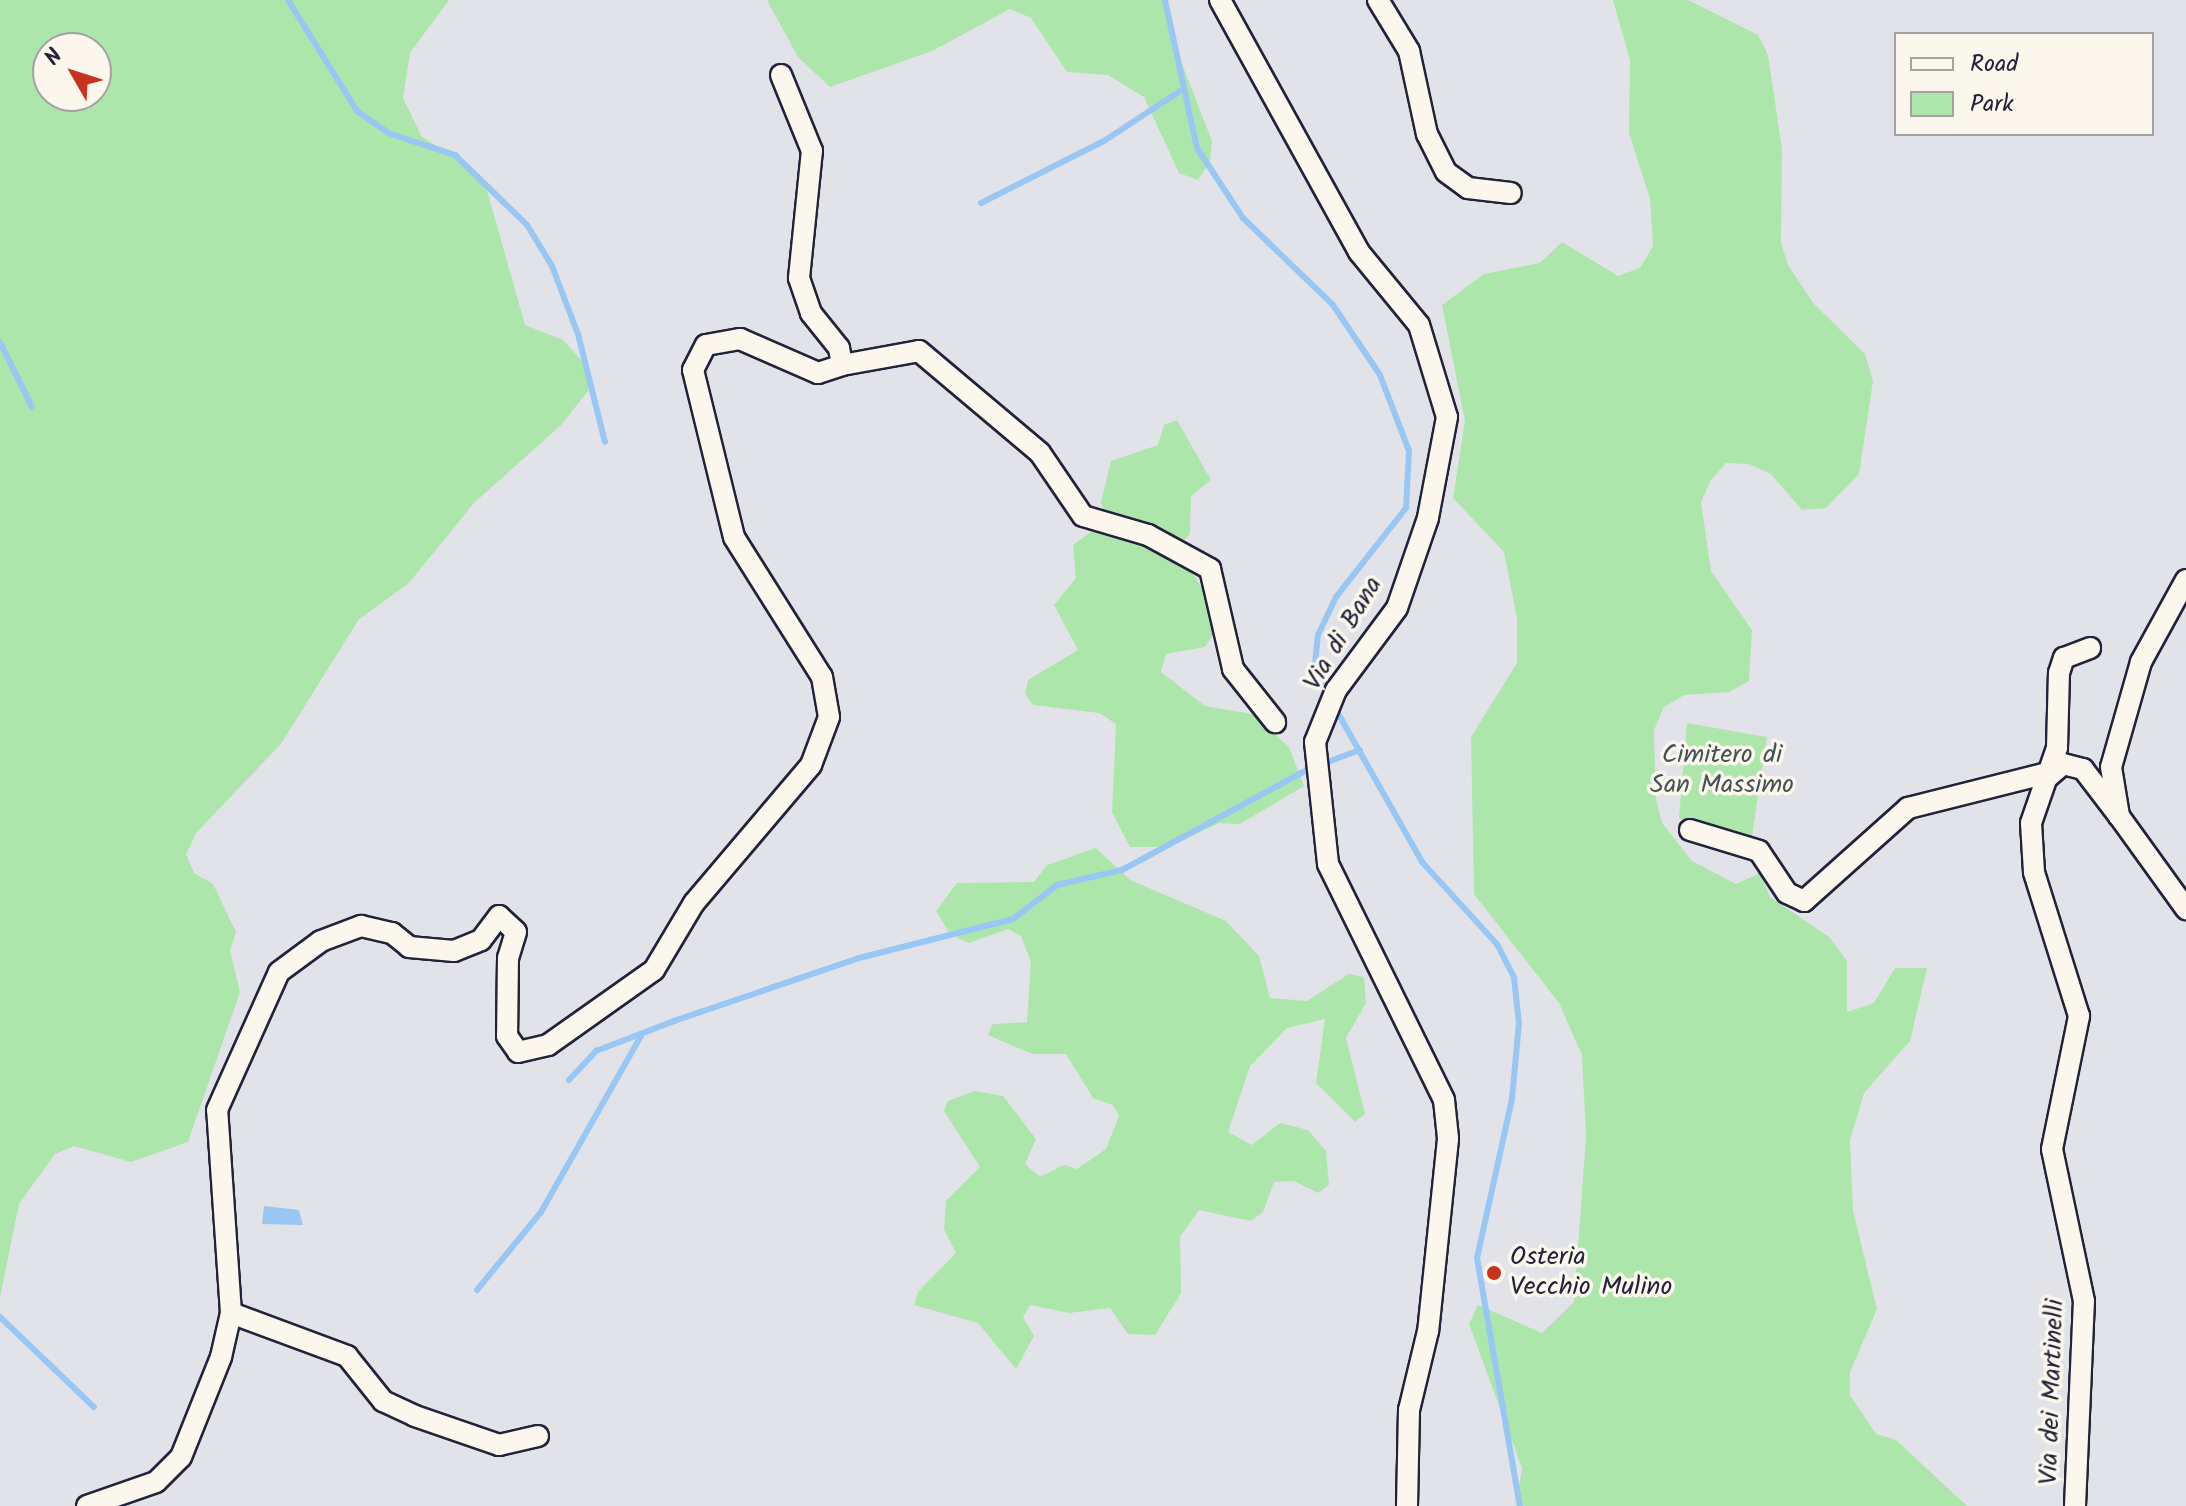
<!DOCTYPE html>
<html>
<head>
<meta charset="utf-8">
<style>
	body { margin:0 }
	#map { position:relative; width:2186px; height:1506px; overflow:hidden; background:#e2e3e9; font-family:Kalam,sans-serif }
	div>[style] { position:absolute }
	.green>* { inset:0; background:#ace6ab }
	.water>* { inset:0; background:#99c7f3 }
	.stream>* { height:6px; margin:-3px; padding:0 3px; transform-origin:3px; border-radius:3px; background:#99c7f3 }
	.roads { filter:drop-shadow(2px 0 #22223b) drop-shadow(-2px 0 #22223b) drop-shadow(0 2px #22223b) drop-shadow(0 -2px #22223b) }
	.street>* { height:20px; margin:-10px; padding:0 10px; transform-origin:10px; border-radius:10px; background:#fbf7ec }
	.dots>* { width:22px; height:22px; translate:-50% -50%; box-sizing:border-box; border:4px solid #fbf7ec; border-radius:50% }
	span { translate:-50% -50%; white-space:nowrap; text-align:center; line-height:1.15; -webkit-text-stroke:7px #fbf7ec; paint-order:stroke }
	.street-label { font-size:26px; color:#22223b }
	.park-label { font-size:26px; color:#445357 }
	.poi-label { font-size:26px; color:#22223b }
	.left { translate:0 -50%; text-align:left }
	.legend { position:absolute; left:1894px; top:32px; width:260px; height:104px; box-sizing:border-box; background:#fbf7ec; border:2px solid #a4a2a5; margin:0; padding:10px 14px; list-style:none; font-size:24px; color:#22223b }
	.legend li { display:flex; align-items:center; gap:16px; height:40px }
	.legend b { width:40px; border:2px solid #a4a2a5 }
	.north { position:absolute; left:32px; top:32px; width:80px; height:80px; box-sizing:border-box; background:#fbf7ec; border:2px solid #a4a2a5; border-radius:50%; rotate:309deg; font-size:22px; font-weight:700; line-height:32px; text-align:center; color:#22223b }
	.north::after { content:''; display:block; margin:auto; width:28px; height:36px; background:#c8321e; clip-path:polygon(50% 0,100% 100%,50% 72%,0 100%) }
</style>
</head>
<body>
<div id="map">
	<div class="green">
		<i style="clip-path:polygon(evenodd,0 0,449px 0,410px 53px,403px 98px,422px 137px,475px 170px,486px 187px,525px 325px,563px 340px,590px 370px,588px 391px,561px 425px,474px 503px,408px 584px,359px 619px,281px 744px,196px 833px,186px 854px,194px 873px,213px 884px,236px 932px,230px 951px,240px 992px,188px 1142px,131px 1162px,74px 1146px,55px 1154px,19px 1204px,0 1297px,0 0,48px 48px,96px 48px,96px 96px,48px 96px,48px 48px)"></i>
		<i style="clip-path:polygon(767px 0,1167px 0,1173px 41px,1212px 141px,1210px 161px,1198px 180px,1179px 173px,1144px 97px,1108px 75px,1067px 72px,1031px 18px,1010px 9px,932px 51px,830px 87px,798px 57px)"></i>
		<i style="clip-path:polygon(1613px 0,1688px 0,1758px 35px,1768px 55px,1782px 149px,1781px 243px,1788px 265px,1814px 304px,1865px 354px,1873px 381px,1859px 474px,1826px 508px,1802px 510px,1771px 474px,1749px 464px,1726px 463px,1711px 480px,1701px 502px,1711px 571px,1752px 630px,1749px 681px,1729px 692px,1684px 695px,1664px 707px,1654px 730px,1656px 800px,1662px 823px,1692px 861px,1736px 884px,1760px 873px,1770px 897px,1829px 937px,1847px 961px,1847px 1012px,1874px 1003px,1895px 968px,1927px 968px,1910px 1041px,1864px 1093px,1850px 1140px,1853px 1211px,1877px 1309px,1850px 1372px,1850px 1395px,1876px 1434px,1896px 1440px,1967px 1506px,1516px 1506px,1522px 1468px,1469px 1324px,1478px 1305px,1542px 1333px,1574px 1302px,1586px 1137px,1582px 1055px,1559px 1003px,1474px 894px,1471px 737px,1517px 663px,1517px 618px,1504px 552px,1453px 498px,1465px 421px,1442px 305px,1484px 274px,1540px 263px,1562px 242px,1618px 276px,1640px 268px,1653px 246px,1650px 199px,1629px 133px,1630px 60px)"></i>
		<i style="clip-path:polygon(1177px 420px,1211px 480px,1191px 496px,1190px 534px,1176px 548px,1212px 604px,1216px 630px,1205px 647px,1166px 654px,1161px 672px,1205px 706px,1252px 714px,1289px 747px,1304px 786px,1240px 824px,1219px 823px,1169px 847px,1130px 847px,1112px 812px,1116px 724px,1099px 713px,1033px 705px,1025px 694px,1028px 680px,1078px 650px,1054px 605px,1076px 578px,1073px 545px,1106px 521px,1101px 502px,1111px 461px,1158px 445px,1164px 425px)"></i>
		<i style="clip-path:polygon(1687px 723px,1767px 737px,1752px 836px,1741px 844px,1679px 818px)"></i>
		<i style="clip-path:polygon(1096px 848px,1130px 880px,1226px 921px,1259px 956px,1270px 998px,1307px 1001px,1349px 974px,1364px 977px,1366px 1003px,1346px 1038px,1365px 1114px,1355px 1122px,1316px 1083px,1325px 1019px,1287px 1028px,1250px 1066px,1228px 1132px,1252px 1145px,1280px 1123px,1308px 1130px,1326px 1151px,1329px 1185px,1318px 1193px,1294px 1181px,1274px 1182px,1263px 1212px,1251px 1221px,1199px 1210px,1180px 1237px,1181px 1293px,1155px 1335px,1128px 1334px,1110px 1308px,1069px 1313px,1030px 1305px,1023px 1317px,1034px 1336px,1016px 1369px,978px 1323px,914px 1305px,918px 1292px,956px 1253px,944px 1229px,946px 1201px,980px 1167px,944px 1111px,948px 1101px,975px 1091px,1003px 1096px,1036px 1139px,1025px 1164px,1040px 1177px,1064px 1165px,1077px 1169px,1106px 1149px,1119px 1116px,1113px 1105px,1093px 1098px,1066px 1054px,1032px 1054px,988px 1035px,993px 1024px,1027px 1022px,1031px 962px,1021px 936px,1008px 929px,969px 943px,950px 934px,936px 911px,957px 883px,1034px 882px,1047px 865px)"></i>
	</div>
	<div class="water">
		<i style="clip-path:polygon(264px 1206px,299px 1210px,303px 1225px,262px 1224px)"></i>
	</div>
	<div class="stream">
		<i style="left:288px;top:0;width:131px;rotate:58.1deg"></i>
		<i style="left:357px;top:111px;width:38px;rotate:35deg"></i>
		<i style="left:388px;top:133px;width:71px;rotate:18.2deg"></i>
		<i style="left:455px;top:155px;width:100px;rotate:44.2deg"></i>
		<i style="left:527px;top:225px;width:48px;rotate:58.6deg"></i>
		<i style="left:552px;top:266px;width:73px;rotate:69.1deg"></i>
		<i style="left:578px;top:334px;width:111px;rotate:76deg"></i>
		<i style="left:1165px;top:0;width:151px;rotate:77.8deg"></i>
		<i style="left:1197px;top:148px;width:84px;rotate:56.7deg"></i>
		<i style="left:1243px;top:218px;width:125px;rotate:44deg"></i>
		<i style="left:1333px;top:305px;width:84px;rotate:56.1deg"></i>
		<i style="left:1380px;top:375px;width:81px;rotate:69.1deg"></i>
		<i style="left:1409px;top:451px;width:57px;rotate:93deg"></i>
		<i style="left:1406px;top:508px;width:113px;rotate:128.2deg"></i>
		<i style="left:1336px;top:597px;width:42px;rotate:115.3deg"></i>
		<i style="left:1318px;top:635px;width:28px;rotate:96deg"></i>
		<i style="left:1315px;top:663px;width:35px;rotate:68deg"></i>
		<i style="left:981px;top:203px;width:138px;rotate:-26.8deg"></i>
		<i style="left:1104px;top:141px;width:91px;rotate:-33.3deg"></i>
		<i style="left:0;top:342px;width:72px;rotate:63.8deg"></i>
		<i style="left:1335px;top:708px;width:177px;rotate:60.5deg"></i>
		<i style="left:1422px;top:862px;width:111px;rotate:47.6deg"></i>
		<i style="left:1497px;top:944px;width:38px;rotate:63deg"></i>
		<i style="left:1514px;top:978px;width:45px;rotate:83.7deg"></i>
		<i style="left:1519px;top:1023px;width:76px;rotate:95.3deg"></i>
		<i style="left:1512px;top:1099px;width:163px;rotate:102.4deg"></i>
		<i style="left:1477px;top:1258px;width:252px;rotate:80.2deg"></i>
		<i style="left:1327px;top:762px;width:35px;rotate:-20deg"></i>
		<i style="left:569px;top:1080px;width:40px;rotate:-47deg"></i>
		<i style="left:596px;top:1051px;width:84px;rotate:-21deg"></i>
		<i style="left:674px;top:1021px;width:195px;rotate:-18.8deg"></i>
		<i style="left:859px;top:958px;width:159px;rotate:-14.2deg"></i>
		<i style="left:1013px;top:919px;width:56px;rotate:-37.7deg"></i>
		<i style="left:1057px;top:885px;width:67px;rotate:-13deg"></i>
		<i style="left:1122px;top:870px;width:213px;rotate:-28.4deg"></i>
		<i style="left:477px;top:1290px;width:101px;rotate:-50.6deg"></i>
		<i style="left:541px;top:1212px;width:202px;rotate:-60.4deg"></i>
		<i style="left:0;top:1317px;width:130px;rotate:43.8deg"></i>
	</div>
	<div class="roads">
		<div class="street">
			<i style="left:1220px;top:0;width:288px;rotate:61.1deg"></i>
			<i style="left:1359px;top:252px;width:94px;rotate:50.6deg"></i>
			<i style="left:1419px;top:325px;width:96px;rotate:73.1deg"></i>
			<i style="left:1447px;top:417px;width:103px;rotate:100.7deg"></i>
			<i style="left:1428px;top:518px;width:95px;rotate:109deg"></i>
			<i style="left:1397px;top:608px;width:102px;rotate:126.6deg"></i>
			<i style="left:1336px;top:690px;width:56px;rotate:112deg"></i>
			<i style="left:1315px;top:742px;width:123px;rotate:83.9deg"></i>
			<i style="left:1328px;top:864px;width:263px;rotate:63.8deg"></i>
			<i style="left:1444px;top:1100px;width:39px;rotate:84deg"></i>
			<i style="left:1448px;top:1139px;width:193px;rotate:95.9deg"></i>
			<i style="left:1428px;top:1331px;width:81px;rotate:103.5deg"></i>
			<i style="left:1409px;top:1410px;width:96px;rotate:91.2deg"></i>
			<i style="left:1378px;top:0;width:60px;rotate:58.7deg"></i>
			<i style="left:1409px;top:51px;width:85px;rotate:77.8deg"></i>
			<i style="left:1427px;top:134px;width:42px;rotate:63.4deg"></i>
			<i style="left:1446px;top:172px;width:27px;rotate:36deg"></i>
			<i style="left:1468px;top:188px;width:43px;rotate:6.6deg"></i>
			<i style="left:842px;top:365px;width:78px;rotate:-10.3deg"></i>
			<i style="left:919px;top:351px;width:158px;rotate:40.1deg"></i>
			<i style="left:1040px;top:453px;width:76px;rotate:55.7deg"></i>
			<i style="left:1083px;top:516px;width:68px;rotate:16.3deg"></i>
			<i style="left:1148px;top:535px;width:71px;rotate:28.7deg"></i>
			<i style="left:1210px;top:569px;width:103px;rotate:77deg"></i>
			<i style="left:1233px;top:669px;width:68px;rotate:51.6deg"></i>
			<i style="left:2186px;top:580px;width:94px;rotate:118.8deg"></i>
			<i style="left:2141px;top:662px;width:109px;rotate:105.9deg"></i>
			<i style="left:2111px;top:767px;width:50px;rotate:80.7deg"></i>
			<i style="left:2119px;top:816px;width:115px;rotate:54.2deg"></i>
			<i style="left:2047px;top:778px;width:21px;rotate:-41deg"></i>
			<i style="left:2063px;top:764px;width:21px;rotate:14deg"></i>
			<i style="left:2083px;top:769px;width:59px;rotate:52.5deg"></i>
			<i style="left:1690px;top:830px;width:72px;rotate:16.9deg"></i>
			<i style="left:1759px;top:851px;width:50px;rotate:56.3deg"></i>
			<i style="left:1787px;top:893px;width:19px;rotate:25deg"></i>
			<i style="left:1804px;top:901px;width:140px;rotate:-41.8deg"></i>
			<i style="left:1908px;top:808px;width:143px;rotate:-14.1deg"></i>
			<i style="left:231px;top:1313px;width:124px;rotate:20.3deg"></i>
			<i style="left:347px;top:1356px;width:58px;rotate:51.3deg"></i>
			<i style="left:383px;top:1401px;width:35px;rotate:25deg"></i>
			<i style="left:415px;top:1416px;width:89px;rotate:19deg"></i>
			<i style="left:499px;top:1445px;width:40px;rotate:-13deg"></i>
			<i style="left:87px;top:1506px;width:73px;rotate:-19.2deg"></i>
			<i style="left:156px;top:1482px;width:35px;rotate:-45deg"></i>
			<i style="left:181px;top:1457px;width:108px;rotate:-68.2deg"></i>
			<i style="left:221px;top:1357px;width:45px;rotate:-77.2deg"></i>
			<i style="left:231px;top:1313px;width:203px;rotate:-93.9deg"></i>
			<i style="left:217px;top:1110px;width:151px;rotate:-65.8deg"></i>
			<i style="left:279px;top:972px;width:52px;rotate:-36.4deg"></i>
			<i style="left:321px;top:941px;width:43px;rotate:-20.6deg"></i>
			<i style="left:361px;top:926px;width:32px;rotate:13deg"></i>
			<i style="left:392px;top:933px;width:22px;rotate:39deg"></i>
			<i style="left:409px;top:947px;width:45px;rotate:5.1deg"></i>
			<i style="left:454px;top:951px;width:29px;rotate:-22deg"></i>
			<i style="left:481px;top:940px;width:30px;rotate:-53deg"></i>
			<i style="left:499px;top:916px;width:23px;rotate:43deg"></i>
			<i style="left:516px;top:932px;width:27px;rotate:107deg"></i>
			<i style="left:508px;top:958px;width:78px;rotate:90.7deg"></i>
			<i style="left:507px;top:1036px;width:19px;rotate:55deg"></i>
			<i style="left:518px;top:1052px;width:31px;rotate:-13deg"></i>
			<i style="left:548px;top:1045px;width:130px;rotate:-35.3deg"></i>
			<i style="left:654px;top:970px;width:78px;rotate:-59.2deg"></i>
			<i style="left:694px;top:903px;width:181px;rotate:-49.7deg"></i>
			<i style="left:811px;top:765px;width:51px;rotate:-69.4deg"></i>
			<i style="left:829px;top:717px;width:41px;rotate:-99.9deg"></i>
			<i style="left:822px;top:677px;width:165px;rotate:-122.2deg"></i>
			<i style="left:734px;top:537px;width:172px;rotate:-103.8deg"></i>
			<i style="left:693px;top:370px;width:28px;rotate:-63deg"></i>
			<i style="left:706px;top:345px;width:35px;rotate:-10deg"></i>
			<i style="left:740px;top:339px;width:85px;rotate:23.6deg"></i>
			<i style="left:818px;top:373px;width:25px;rotate:-18deg"></i>
			<i style="left:842px;top:365px;width:17px;rotate:-100deg"></i>
			<i style="left:839px;top:348px;width:45px;rotate:-128.7deg"></i>
			<i style="left:811px;top:313px;width:37px;rotate:-109deg"></i>
			<i style="left:799px;top:278px;width:128px;rotate:-84.2deg"></i>
			<i style="left:812px;top:151px;width:82px;rotate:-112.2deg"></i>
			<i style="left:2075px;top:1506px;width:205px;rotate:-87.5deg"></i>
			<i style="left:2084px;top:1301px;width:155px;rotate:-101.9deg"></i>
			<i style="left:2052px;top:1149px;width:136px;rotate:-78.5deg"></i>
			<i style="left:2079px;top:1016px;width:151px;rotate:-107.4deg"></i>
			<i style="left:2034px;top:872px;width:49px;rotate:-93.5deg"></i>
			<i style="left:2031px;top:823px;width:79px;rotate:-70.9deg"></i>
			<i style="left:2057px;top:748px;width:75px;rotate:-88.5deg"></i>
			<i style="left:2059px;top:673px;width:16px;rotate:-72deg"></i>
			<i style="left:2064px;top:658px;width:28px;rotate:-21deg"></i>
		</div>
	</div>
	<div class="dots">
		<i style="left:1494px;top:1273px;background:#c8321e"></i>
	</div>
	<div class="street-label">
		<span style="left:1344px;top:634px;rotate:-59deg">Via di Bana</span>
		<span style="left:2053px;top:1392px;rotate:-88deg">Via dei Martinelli</span>
	</div>
	<div class="park-label">
		<span style="left:1722px;top:771px">Cimitero di<br>San Massimo</span>
	</div>
	<div class="poi-label">
		<span class="left" style="left:1510px;top:1273px">Osteria<br>Vecchio Mulino</span>
	</div>
	<ul class="legend">
	<li><b style="height:10px;background:#fbf7ec"></b>Road</li>
	<li><b style="height:22px;background:#ace6ab"></b>Park</li>
	</ul>
	<div class="north">N</div>
</div>
</body>
</html>
